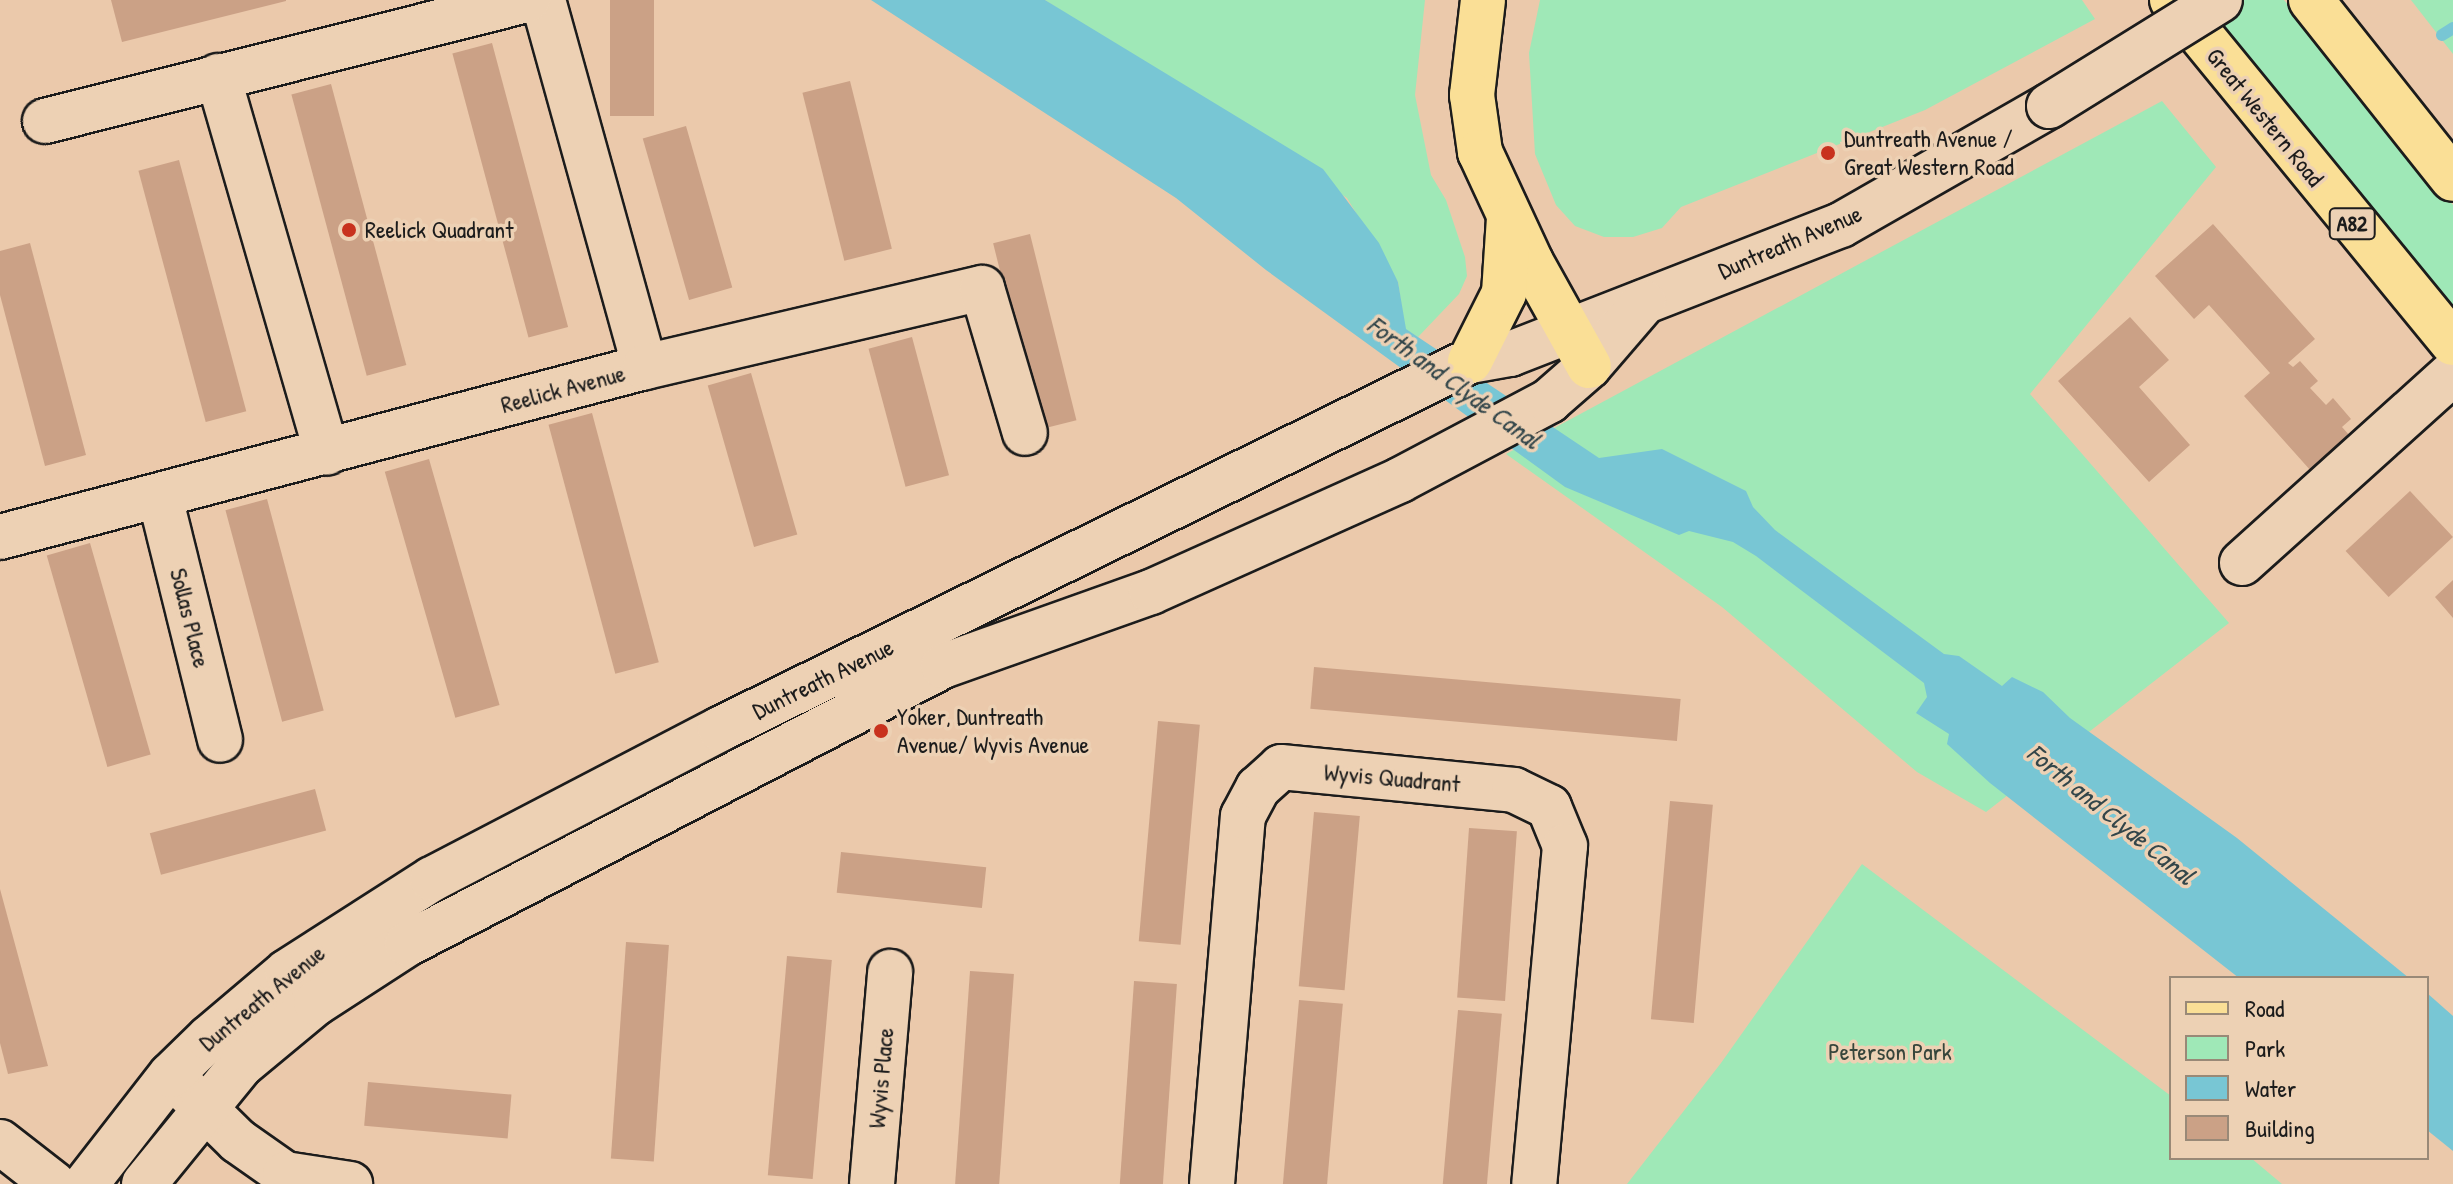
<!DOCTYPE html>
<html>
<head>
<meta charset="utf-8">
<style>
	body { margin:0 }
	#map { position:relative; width:2453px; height:1184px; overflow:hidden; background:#ebc9ab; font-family:"Patrick Hand",sans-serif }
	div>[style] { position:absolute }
	.green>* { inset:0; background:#9fe8b7 }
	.water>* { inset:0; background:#78c6d4 }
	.stream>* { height:12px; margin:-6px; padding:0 6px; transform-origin:6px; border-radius:6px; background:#78c6d4 }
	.building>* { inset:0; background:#cba186; transform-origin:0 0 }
	.roads { filter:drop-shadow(2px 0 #1c1c1c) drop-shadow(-2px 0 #1c1c1c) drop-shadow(0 2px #1c1c1c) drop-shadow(0 -2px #1c1c1c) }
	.minor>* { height:44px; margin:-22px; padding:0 22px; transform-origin:22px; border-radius:22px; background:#edd1b4 }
	.major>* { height:44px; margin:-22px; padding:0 22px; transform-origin:22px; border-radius:22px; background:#fadf96 }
	.bridges { filter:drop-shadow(2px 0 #1c1c1c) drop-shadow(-2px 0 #1c1c1c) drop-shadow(0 2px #1c1c1c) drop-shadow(0 -2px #1c1c1c) }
	.minor-bridge>* { height:44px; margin:-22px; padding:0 22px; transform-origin:22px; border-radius:22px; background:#edd1b4 }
	.dots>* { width:22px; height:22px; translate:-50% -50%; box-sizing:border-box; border:4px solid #edd1b4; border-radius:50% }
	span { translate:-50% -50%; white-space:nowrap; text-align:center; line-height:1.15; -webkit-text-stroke:7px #edd1b4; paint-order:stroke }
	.shield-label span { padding:2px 6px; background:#edd1b4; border:2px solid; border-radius:6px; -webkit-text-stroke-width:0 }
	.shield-label { font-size:22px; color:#1c1c1c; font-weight:700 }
	.street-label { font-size:24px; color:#1c1c1c }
	.poi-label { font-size:24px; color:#1c1c1c }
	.left { translate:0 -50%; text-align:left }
	.park-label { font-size:24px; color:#36453b }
	.water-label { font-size:26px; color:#33464a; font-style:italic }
	.legend { position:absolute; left:2169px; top:976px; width:260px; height:184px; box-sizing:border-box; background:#edd1b4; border:2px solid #998977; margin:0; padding:10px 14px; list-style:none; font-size:24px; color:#1c1c1c }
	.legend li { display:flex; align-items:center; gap:16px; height:40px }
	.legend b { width:40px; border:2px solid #998977 }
</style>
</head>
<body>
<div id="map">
	<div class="green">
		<i style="clip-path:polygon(1045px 0,1425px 0,1415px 95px,1431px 175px,1446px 200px,1465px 257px,1467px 276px,1459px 294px,1418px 337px,1405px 329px,1398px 282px,1347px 198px)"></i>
		<i style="clip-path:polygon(1540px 0,2082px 0,2095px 19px,1925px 110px,1681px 207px,1662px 228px,1633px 237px,1604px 237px,1575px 226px,1556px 205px,1535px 154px,1529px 53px)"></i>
		<i style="clip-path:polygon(2202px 0,2284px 0,2453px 205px,2453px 310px)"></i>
		<i style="clip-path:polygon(2411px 0,2453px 0,2453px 54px)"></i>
		<i style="clip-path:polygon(2162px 101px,2216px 167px,2030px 394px,2229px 623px,1986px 812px,1917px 772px,1722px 607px,1506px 454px)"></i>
		<i style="clip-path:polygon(1862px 864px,2171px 1096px,2171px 1158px,2251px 1158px,2282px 1184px,1627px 1184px,1721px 1063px)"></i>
	</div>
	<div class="water">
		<i style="clip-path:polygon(871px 0,1045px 0,1323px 169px,1379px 243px,1398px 282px,1406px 329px,1599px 458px,1662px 449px,1746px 491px,1753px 507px,1775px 530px,1944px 654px,1959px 656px,2002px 686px,2012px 677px,2043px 692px,2070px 718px,2237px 838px,2409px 978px,2239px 978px,1990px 783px,1947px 744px,1949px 734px,1916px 713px,1927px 697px,1924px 683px,1756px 556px,1733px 542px,1689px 531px,1679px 535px,1565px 487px,1266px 270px,1176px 198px)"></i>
		<i style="clip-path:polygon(2427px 993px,2453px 1016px,2453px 1151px,2427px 1130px)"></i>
	</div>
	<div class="stream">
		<i style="left:2442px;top:35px;width:13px;rotate:-32deg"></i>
	</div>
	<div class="building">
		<i style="clip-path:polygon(111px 0,286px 0,286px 1px,122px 42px)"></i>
		<i style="left:610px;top:0;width:44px;height:116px"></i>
		<i style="left:492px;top:43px;width:294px;height:41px;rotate:75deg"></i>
		<i style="left:850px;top:81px;width:173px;height:49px;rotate:76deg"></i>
		<i style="left:331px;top:84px;width:291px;height:41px;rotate:75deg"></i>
		<i style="left:686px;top:126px;width:168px;height:45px;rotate:74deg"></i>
		<i style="left:179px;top:160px;width:260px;height:42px;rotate:75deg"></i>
		<i style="clip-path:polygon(2213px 224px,2315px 339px,2288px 363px,2293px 367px,2300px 361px,2318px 381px,2310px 388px,2326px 405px,2333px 398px,2351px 419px,2342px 427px,2350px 436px,2311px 471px,2244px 396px,2270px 373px,2209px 305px,2194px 319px,2155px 276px)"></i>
		<i style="left:1030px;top:234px;width:192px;height:38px;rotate:76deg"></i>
		<i style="clip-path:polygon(30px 243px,86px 455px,45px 466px,0 295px,0 251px)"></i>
		<i style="clip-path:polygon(2130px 317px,2169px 360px,2139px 387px,2190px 445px,2149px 482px,2058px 381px)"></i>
		<i style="left:912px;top:337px;width:143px;height:45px;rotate:75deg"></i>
		<i style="left:751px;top:373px;width:168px;height:45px;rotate:74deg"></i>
		<i style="left:592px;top:413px;width:258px;height:45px;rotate:75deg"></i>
		<i style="left:429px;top:459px;width:256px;height:46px;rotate:74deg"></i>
		<i style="left:2410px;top:491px;width:63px;height:88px;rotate:47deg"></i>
		<i style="left:267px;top:499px;width:219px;height:43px;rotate:75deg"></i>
		<i style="left:90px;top:543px;width:220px;height:45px;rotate:74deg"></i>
		<i style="clip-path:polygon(2453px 580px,2453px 618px,2435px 597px)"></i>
		<i style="left:1314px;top:667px;width:368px;height:42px;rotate:5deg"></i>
		<i style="left:1158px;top:721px;width:42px;height:221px;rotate:5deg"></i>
		<i style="left:315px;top:789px;width:43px;height:171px;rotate:75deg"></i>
		<i style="left:1670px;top:801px;width:43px;height:219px;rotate:5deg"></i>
		<i style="left:1314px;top:812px;width:46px;height:175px;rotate:5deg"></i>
		<i style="left:1469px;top:828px;width:48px;height:170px;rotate:4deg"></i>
		<i style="left:841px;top:852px;width:146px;height:41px;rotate:6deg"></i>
		<i style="clip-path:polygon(0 889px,48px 1066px,8px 1074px,0 1043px)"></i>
		<i style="left:626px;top:942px;width:43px;height:217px;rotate:4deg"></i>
		<i style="left:787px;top:956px;width:45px;height:220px;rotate:5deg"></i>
		<i style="left:970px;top:971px;width:44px;height:214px;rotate:4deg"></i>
		<i style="left:1134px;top:981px;width:43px;height:204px;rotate:4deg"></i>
		<i style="left:1299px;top:1000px;width:44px;height:185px;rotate:5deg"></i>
		<i style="left:1458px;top:1010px;width:44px;height:175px;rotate:5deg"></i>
		<i style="left:368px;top:1082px;width:144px;height:44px;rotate:5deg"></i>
	</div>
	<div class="roads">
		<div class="minor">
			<i style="left:543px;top:0;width:381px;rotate:74.5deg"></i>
			<i style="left:218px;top:76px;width:392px;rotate:73.9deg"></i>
			<i style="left:45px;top:121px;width:498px;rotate:-14.1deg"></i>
			<i style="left:160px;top:497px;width:250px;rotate:76.1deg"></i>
			<i style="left:0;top:537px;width:667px;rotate:-14.77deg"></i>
			<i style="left:645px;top:367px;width:346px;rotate:-13.2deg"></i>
			<i style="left:982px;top:288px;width:151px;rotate:73.5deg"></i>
			<i style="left:2242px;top:563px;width:284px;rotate:-42deg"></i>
			<i style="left:181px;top:1085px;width:80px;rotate:44.5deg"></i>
			<i style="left:238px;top:1141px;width:57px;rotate:35.1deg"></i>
			<i style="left:285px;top:1174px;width:66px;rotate:8.7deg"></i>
			<i style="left:0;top:1142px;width:68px;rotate:37.9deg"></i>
			<i style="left:86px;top:1184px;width:138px;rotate:-52.1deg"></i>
			<i style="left:171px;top:1075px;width:53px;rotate:-44.2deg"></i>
			<i style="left:209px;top:1038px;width:102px;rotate:-40.2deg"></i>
			<i style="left:287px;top:972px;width:172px;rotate:-32.7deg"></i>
			<i style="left:432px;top:879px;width:325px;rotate:-27.5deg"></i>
			<i style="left:720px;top:729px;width:835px;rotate:-26.14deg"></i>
			<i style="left:1470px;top:361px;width:41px;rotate:-9.9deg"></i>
			<i style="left:1510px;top:354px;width:355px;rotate:-21.3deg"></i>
			<i style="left:1841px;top:225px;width:240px;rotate:-29.8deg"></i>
			<i style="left:144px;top:1184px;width:154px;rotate:-50.8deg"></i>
			<i style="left:241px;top:1065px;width:97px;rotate:-39.6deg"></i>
			<i style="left:316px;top:1003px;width:108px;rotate:-33deg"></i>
			<i style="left:407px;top:944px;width:604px;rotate:-27.41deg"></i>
			<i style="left:943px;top:666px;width:221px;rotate:-19.6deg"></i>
			<i style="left:1151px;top:592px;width:273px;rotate:-24.2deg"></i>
			<i style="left:1400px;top:480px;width:169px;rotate:-27.9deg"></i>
			<i style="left:1549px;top:401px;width:53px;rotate:-41.2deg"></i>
			<i style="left:1589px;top:366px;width:84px;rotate:-49.3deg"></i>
			<i style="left:872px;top:1184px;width:213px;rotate:-85.1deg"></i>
			<i style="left:1212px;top:1184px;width:369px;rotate:-85.2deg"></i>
			<i style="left:1243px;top:816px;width:32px;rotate:-62deg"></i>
			<i style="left:1258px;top:788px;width:31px;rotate:-42deg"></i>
			<i style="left:1281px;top:767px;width:234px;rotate:5.6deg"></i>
			<i style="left:1514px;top:790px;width:39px;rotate:26deg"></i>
			<i style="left:1549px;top:807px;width:42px;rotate:67.7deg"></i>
			<i style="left:1565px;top:846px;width:339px;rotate:95.2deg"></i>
		</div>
		<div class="major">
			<i style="left:1483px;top:0;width:96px;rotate:96.6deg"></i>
			<i style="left:1472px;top:95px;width:58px;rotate:82deg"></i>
			<i style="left:1480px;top:152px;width:121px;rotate:65.1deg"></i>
			<i style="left:1531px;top:262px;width:119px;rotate:60.9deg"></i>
			<i style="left:2172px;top:0;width:443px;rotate:50.7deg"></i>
			<i style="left:2311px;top:0;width:228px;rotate:51.6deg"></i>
			<i style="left:1470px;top:361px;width:76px;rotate:-63.4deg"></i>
			<i style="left:1504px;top:293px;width:75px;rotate:-86.2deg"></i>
		</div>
	</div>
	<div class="bridges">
		<div class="minor-bridge">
			<i style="left:2049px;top:106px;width:201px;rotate:-31.8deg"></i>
		</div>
	</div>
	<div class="dots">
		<i style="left:1828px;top:153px;background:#c8321e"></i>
		<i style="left:349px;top:230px;background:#c8321e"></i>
		<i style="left:881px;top:731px;background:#c8321e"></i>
	</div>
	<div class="shield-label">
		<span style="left:2352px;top:224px">A82</span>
	</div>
	<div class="street-label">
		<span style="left:2265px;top:117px;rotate:51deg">Great Western Road</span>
		<span style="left:1790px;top:242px;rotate:-23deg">Duntreath Avenue</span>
		<span style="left:563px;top:389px;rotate:-15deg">Reelick Avenue</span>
		<span style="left:190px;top:618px;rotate:76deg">Sollas Place</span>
		<span style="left:823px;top:679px;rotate:-26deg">Duntreath Avenue</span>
		<span style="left:1392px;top:778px;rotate:5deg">Wyvis Quadrant</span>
		<span style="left:262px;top:998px;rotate:-39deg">Duntreath Avenue</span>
		<span style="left:881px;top:1078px;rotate:-85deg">Wyvis Place</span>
	</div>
	<div class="poi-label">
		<span class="left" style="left:1844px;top:153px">Duntreath Avenue /<br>Great Western Road</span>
		<span class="left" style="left:365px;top:230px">Reelick Quadrant</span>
		<span class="left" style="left:897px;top:731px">Yoker, Duntreath<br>Avenue/ Wyvis Avenue</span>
	</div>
	<div class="park-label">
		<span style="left:1890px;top:1052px">Peterson Park</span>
	</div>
	<div class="water-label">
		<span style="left:1454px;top:382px;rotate:36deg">Forth and Clyde Canal</span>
		<span style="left:2111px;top:814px;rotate:39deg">Forth and Clyde Canal</span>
	</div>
	<ul class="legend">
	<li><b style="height:10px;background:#fadf96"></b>Road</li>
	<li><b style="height:22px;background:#9fe8b7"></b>Park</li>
	<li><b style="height:22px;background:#78c6d4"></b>Water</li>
	<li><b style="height:22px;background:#cba186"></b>Building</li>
	</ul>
</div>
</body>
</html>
